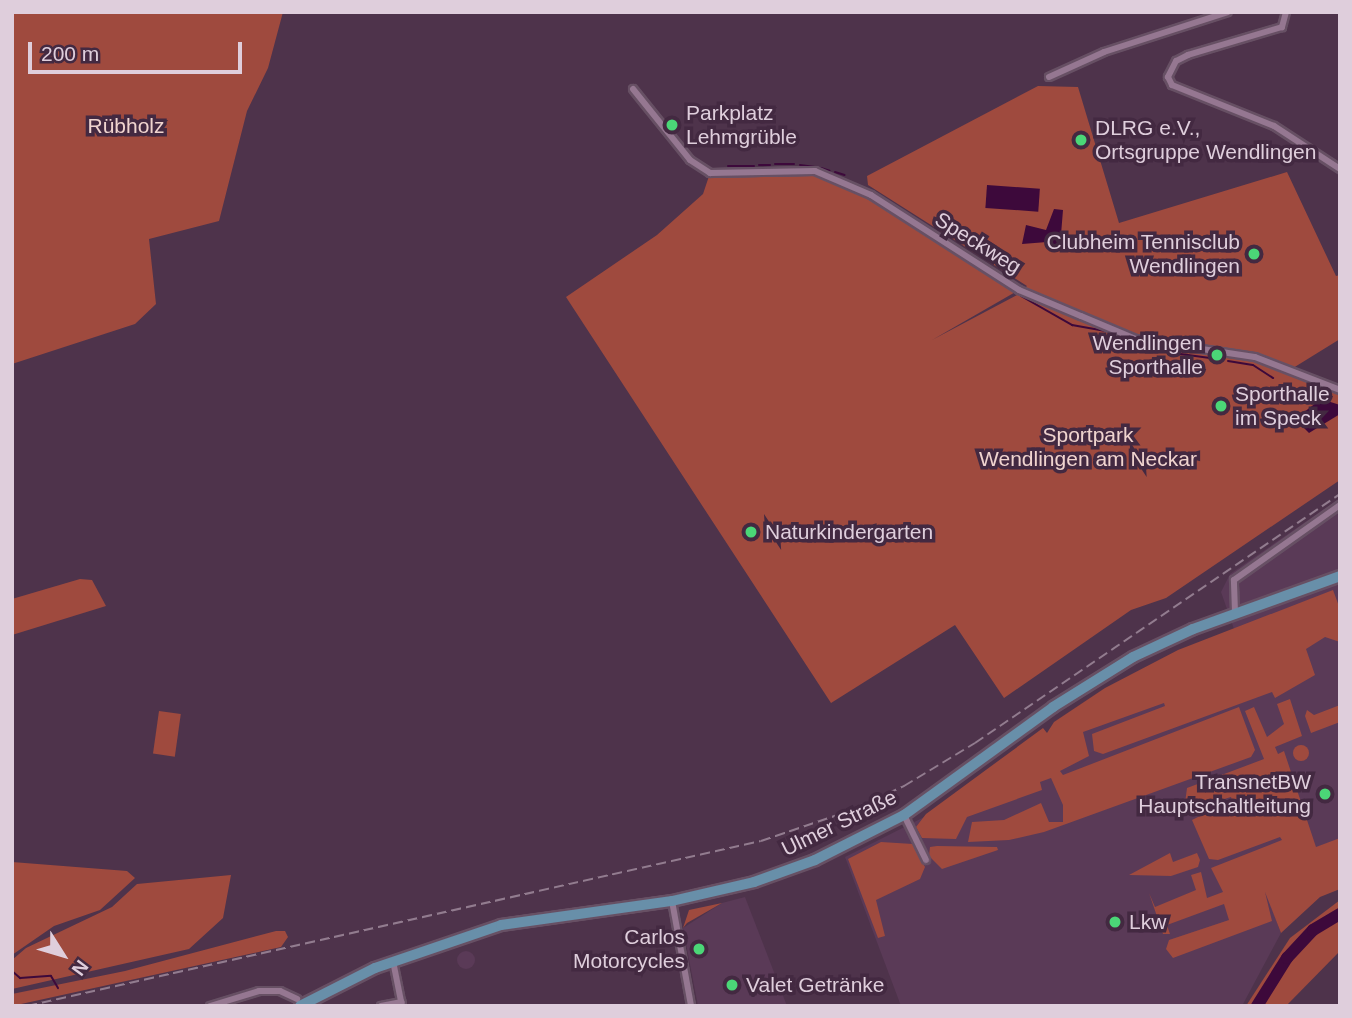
<!DOCTYPE html>
<html>
<head>
<meta charset="utf-8">
<style>
	body { margin:0 }
	#map { position:relative; width:1352px; height:1018px; overflow:hidden; background:#4e334b; font-family:Helvetica,sans-serif }
	div>[style] { position:absolute }
	.built>* { inset:0; background:#5a3a57 }
	.round { border-radius:50% }
	.green>* { inset:0; background:#9f4a3e; transform-origin:0 0 }
	.water>* { inset:0; background:#3d093b; transform-origin:0 0 }
	.stream>* { height:2px; margin:-1px; padding:0 1px; transform-origin:1px; border-radius:1px; background:#3d093b }
	.river>* { height:12px; margin:-6px; padding:0 6px; transform-origin:6px; border-radius:6px; background:#3d093b }
	.roads { filter:drop-shadow(2px 0 #675064) drop-shadow(-2px 0 #675064) drop-shadow(0 2px #675064) drop-shadow(0 -2px #675064) }
	.street>* { height:6px; margin:-3px; padding:0 3px; transform-origin:3px; border-radius:3px; background:#957791 }
	.secondary>* { height:10px; margin:-5px; padding:0 5px; transform-origin:5px; border-radius:5px; background:#688fa9 }
	.rail>* { height:2px; margin-top:-1px; transform-origin:0; background:repeating-linear-gradient(90deg,#927c8f 0 10px,transparent 0 15px) }
	.dots>* { width:19px; height:19px; translate:-50% -50%; box-sizing:border-box; border:4px solid #432941; border-radius:50% }
	span { translate:-50% -50%; white-space:nowrap; text-align:center; line-height:1.15; -webkit-text-stroke:7px #432941; paint-order:stroke }
	.poi-label { font-size:21px; color:#dfcedc }
	.left { translate:0 -50%; text-align:left }
	.right { translate:-100% -50%; text-align:right }
	.park-label { font-size:21px; color:#f0d4cf }
	.street-label { font-size:21px; color:#dfcedc }
	.frame { position:absolute; inset:0; border:14px solid #dfcedc; pointer-events:none }
	.north { position:absolute; left:28px; top:920px; width:70px; height:70px; -webkit-text-stroke:5px #432941; paint-order:stroke; rotate:127deg; font-size:19px; font-weight:700; line-height:28px; text-align:center; color:#dfcedc }
	.north::after { content:''; display:block; margin:auto; width:24px; height:32px; background:#dfcedc; clip-path:polygon(50% 0,100% 100%,50% 72%,0 100%) }
	.scale { position:absolute; left:28px; top:42px; width:214px; height:32px; box-sizing:border-box; border:4px solid #dfcedc; border-top:0; padding-left:9px; font-size:21px; line-height:24px; white-space:nowrap; color:#dfcedc; -webkit-text-stroke:5px #432941; paint-order:stroke }
</style>
</head>
<body>
<div id="map">
	<div class="built">
		<i style="clip-path:polygon(1340px 498px,1340px 852px,1263px 884px,1281px 933px,1242px 1006px,901px 1006px,845px 857px,954px 802px,1234px 629px,1221px 592px,1230px 574px)"></i>
		<i style="clip-path:polygon(745px 897px,787px 1006px,698px 1006px,683px 928px,722px 903px)"></i>
		<i class="round" style="left:457px;top:951px;width:18px;height:18px"></i>
	</div>
	<div class="green">
		<i style="clip-path:polygon(12px 12px,283px 12px,268px 68px,247px 111px,219px 221px,149px 239px,156px 304px,135px 324px,12px 364px)"></i>
		<i style="clip-path:polygon(1038px 86px,1078px 87px,1119px 223px,1287px 172px,1336px 276px,1340px 275px,1340px 339px,1285px 373px,1340px 394px,1340px 480px,1166px 598px,1131px 610px,1004px 698px,955px 625px,831px 703px,566px 297px,657px 235px,703px 194px,710px 173px,815px 171px,851px 183px,1019px 290px,932px 340px,1019px 294px,1027px 286px,868px 185px,867px 176px)"></i>
		<i style="clip-path:polygon(80px 579px,92px 580px,106px 606px,12px 635px,12px 599px)"></i>
		<i style="clip-path:polygon(1333px 590px,1340px 609px,1340px 642px,1325px 637px,1306px 649px,1315px 675px,1275px 698px,1272px 692px,1103px 754px,1094px 751px,1092px 734px,1165px 706px,1164px 703px,1083px 732px,1089px 756px,1060px 771px,1063px 775px,1239px 707px,1255px 750px,1251px 757px,1044px 832px,1009px 840px,968px 842px,972px 822px,1004px 820px,1041px 803px,1049px 822px,1063px 822px,1063px 805px,1051px 778px,1040px 782px,1042px 790px,967px 817px,956px 839px,922px 838px,916px 827px,926px 814px,1043px 728px,1047px 733px,1054px 722px,1105px 688px,1178px 650px)"></i>
		<i style="clip-path:polygon(1290px 699px,1302px 736px,1275px 747px,1278px 754px,1284px 751px,1316px 847px,1340px 838px,1340px 889px,1320px 897px,1281px 933px,1265px 892px,1272px 921px,1173px 958px,1166px 949px,1169px 940px,1229px 920px,1224px 904px,1167px 925px,1170px 934px,1163px 934px,1149px 893px,1155px 907px,1196px 890px,1191px 875px,1201px 872px,1207px 898px,1223px 892px,1211px 868px,1282px 840px,1280px 837px,1218px 860px,1209px 859px,1192px 820px,1232px 800px,1231px 797px,1191px 809px,1185px 803px,1187px 788px,1264px 759px,1245px 711px,1254px 707px,1267px 737px,1284px 724px,1277px 704px)"></i>
		<i style="clip-path:polygon(1340px 705px,1340px 722px,1311px 733px,1305px 716px,1307px 710px,1314px 715px)"></i>
		<i style="left:159px;top:711px;width:22px;height:43px;rotate:8deg"></i>
		<i class="round" style="left:1293px;top:745px;width:16px;height:16px"></i>
		<i style="clip-path:polygon(881px 842px,913px 844px,925px 867px,920px 879px,876px 900px,885px 936px,878px 938px,848px 859px)"></i>
		<i style="clip-path:polygon(937px 846px,997px 847px,998px 850px,942px 869px,929px 856px,930px 847px)"></i>
		<i style="clip-path:polygon(1170px 853px,1173px 862px,1197px 853px,1200px 860px,1198px 867px,1171px 876px,1129px 875px)"></i>
		<i style="clip-path:polygon(12px 862px,127px 871px,135px 878px,100px 910px,54px 926px,12px 955px)"></i>
		<i style="clip-path:polygon(231px 875px,223px 918px,189px 949px,12px 989px,12px 960px,26px 948px,112px 907px,137px 884px)"></i>
		<i style="clip-path:polygon(1340px 900px,1340px 951px,1286px 1006px,1246px 1006px,1290px 938px)"></i>
		<i style="clip-path:polygon(722px 903px,687px 923px,683px 928px,689px 910px)"></i>
		<i style="clip-path:polygon(276px 931px,285px 931px,288px 937px,281px 947px,12px 1006px,12px 994px,125px 971px)"></i>
	</div>
	<div class="water">
		<i style="left:987px;top:185px;width:53px;height:23px;rotate:4deg"></i>
		<i style="clip-path:polygon(1054px 209px,1063px 210px,1060px 247px,1047px 242px,1022px 244px,1026px 225px,1046px 230px)"></i>
		<i style="clip-path:polygon(1321px 399px,1340px 405px,1340px 414px,1309px 433px,1299px 423px,1299px 416px)"></i>
	</div>
	<div class="stream">
		<i style="left:775px;top:164px;width:19px"></i>
		<i style="left:759px;top:165px;width:11px"></i>
		<i style="left:800px;top:165px;width:15px;rotate:8deg"></i>
		<i style="left:728px;top:166px;width:26px"></i>
		<i style="left:821px;top:168px;width:9px;rotate:18deg"></i>
		<i style="left:835px;top:172px;width:10px;rotate:17deg"></i>
		<i style="left:1021px;top:296px;width:59px;rotate:29.6deg"></i>
		<i style="left:1072px;top:325px;width:34px;rotate:10deg"></i>
		<i style="left:1110px;top:335px;width:44px;rotate:20.1deg"></i>
		<i style="left:1151px;top:350px;width:67px;rotate:7.8deg"></i>
		<i style="left:1228px;top:361px;width:25px;rotate:9deg"></i>
		<i style="left:1253px;top:365px;width:24px;rotate:33deg"></i>
		<i style="left:12px;top:971px;width:11px;rotate:41deg"></i>
		<i style="left:20px;top:978px;width:31px;rotate:-4deg"></i>
		<i style="left:51px;top:976px;width:14px;rotate:60deg"></i>
	</div>
	<div class="river">
		<i style="left:1257px;top:1006px;width:57px;rotate:-58deg"></i>
		<i style="left:1287px;top:958px;width:38px;rotate:-47deg"></i>
		<i style="left:1313px;top:930px;width:31px;rotate:-31deg"></i>
	</div>
	<div class="roads">
		<div class="street">
			<i style="left:1286px;top:12px;width:16px;rotate:105deg"></i>
			<i style="left:1282px;top:27px;width:98px;rotate:163.4deg"></i>
			<i style="left:1188px;top:55px;width:13px;rotate:153deg"></i>
			<i style="left:1176px;top:61px;width:18px;rotate:117deg"></i>
			<i style="left:1168px;top:77px;width:9px;rotate:63deg"></i>
			<i style="left:1172px;top:85px;width:110px;rotate:21.9deg"></i>
			<i style="left:1274px;top:126px;width:79px;rotate:33.1deg"></i>
			<i style="left:1049px;top:77px;width:60px;rotate:-24.4deg"></i>
			<i style="left:1104px;top:52px;width:130px;rotate:-17.9deg"></i>
			<i style="left:633px;top:89px;width:91px;rotate:51.2deg"></i>
			<i style="left:690px;top:160px;width:24px;rotate:33deg"></i>
			<i style="left:710px;top:173px;width:105px;rotate:-1.1deg"></i>
			<i style="left:815px;top:171px;width:61px;rotate:23.2deg"></i>
			<i style="left:871px;top:195px;width:176px;rotate:32.7deg"></i>
			<i style="left:1019px;top:290px;width:67px;rotate:22.8deg"></i>
			<i style="left:1081px;top:316px;width:60px;rotate:22.7deg"></i>
			<i style="left:1136px;top:339px;width:120px;rotate:8.6deg"></i>
			<i style="left:1255px;top:357px;width:91px;rotate:21.2deg"></i>
			<i style="left:1235px;top:612px;width:32px;rotate:-92deg"></i>
			<i style="left:1234px;top:580px;width:130px;rotate:-35.3deg"></i>
			<i style="left:904px;top:815px;width:50px;rotate:63.9deg"></i>
			<i style="left:672px;top:901px;width:107px;rotate:79.7deg"></i>
			<i style="left:393px;top:961px;width:46px;rotate:78.7deg"></i>
			<i style="left:210px;top:1006px;width:51px;rotate:-17deg"></i>
			<i style="left:259px;top:991px;width:21px"></i>
			<i style="left:280px;top:991px;width:19px;rotate:25deg"></i>
			<i style="left:381px;top:1006px;width:21px;rotate:-11deg"></i>
		</div>
		<div class="secondary">
			<i style="left:300px;top:1006px;width:84px;rotate:-26.9deg"></i>
			<i style="left:375px;top:968px;width:133px;rotate:-18.8deg"></i>
			<i style="left:501px;top:925px;width:173px;rotate:-8deg"></i>
			<i style="left:672px;top:901px;width:84px;rotate:-13deg"></i>
			<i style="left:754px;top:882px;width:65px;rotate:-19.8deg"></i>
			<i style="left:815px;top:860px;width:100px;rotate:-26.8deg"></i>
			<i style="left:904px;top:815px;width:184px;rotate:-35.9deg"></i>
			<i style="left:1053px;top:707px;width:94px;rotate:-32deg"></i>
			<i style="left:1133px;top:657px;width:66px;rotate:-25deg"></i>
			<i style="left:1193px;top:629px;width:156px;rotate:-19.8deg"></i>
		</div>
	</div>
	<div class="rail">
		<i style="left:27px;top:1006px;width:752px;rotate:-12.67deg"></i>
		<i style="left:761px;top:841px;width:90px;rotate:-18.8deg"></i>
		<i style="left:846px;top:812px;width:64px;rotate:-24.1deg"></i>
		<i style="left:904px;top:786px;width:83px;rotate:-31.2deg"></i>
		<i style="left:975px;top:743px;width:442px;rotate:-34.3deg"></i>
	</div>
	<div class="dots">
		<i style="left:672px;top:125px;background:#4bd677"></i>
		<i style="left:1081px;top:140px;background:#4bd677"></i>
		<i style="left:1254px;top:254px;background:#4bd677"></i>
		<i style="left:1217px;top:355px;background:#4bd677"></i>
		<i style="left:1221px;top:406px;background:#4bd677"></i>
		<i style="left:751px;top:532px;background:#4bd677"></i>
		<i style="left:1325px;top:794px;background:#4bd677"></i>
		<i style="left:1115px;top:922px;background:#4bd677"></i>
		<i style="left:699px;top:949px;background:#4bd677"></i>
		<i style="left:732px;top:985px;background:#4bd677"></i>
	</div>
	<div class="poi-label">
		<span class="left" style="left:686px;top:125px">Parkplatz<br>Lehmgrüble</span>
		<span class="left" style="left:1095px;top:140px">DLRG e.V.,<br>Ortsgruppe Wendlingen</span>
		<span class="right" style="left:1240px;top:254px">Clubheim Tennisclub<br>Wendlingen</span>
		<span class="right" style="left:1203px;top:355px">Wendlingen<br>Sporthalle</span>
		<span class="left" style="left:1235px;top:406px">Sporthalle<br>im Speck</span>
		<span class="left" style="left:765px;top:532px">Naturkindergarten</span>
		<span class="right" style="left:1311px;top:794px">TransnetBW<br>Hauptschaltleitung</span>
		<span class="left" style="left:1129px;top:922px">Lkw</span>
		<span class="right" style="left:685px;top:949px">Carlos<br>Motorcycles</span>
		<span class="left" style="left:746px;top:985px">Valet Getränke</span>
	</div>
	<div class="park-label">
		<span style="left:126px;top:126px">Rübholz</span>
		<span style="left:1088px;top:447px">Sportpark<br>Wendlingen am Neckar</span>
	</div>
	<div class="street-label">
		<span style="left:978px;top:243px;rotate:32deg">Speckweg</span>
		<span style="left:839px;top:823px;rotate:-26deg">Ulmer Straße</span>
	</div>
	<div class="frame"></div>
	<div class="north">N</div>
	<div class="scale">200 m</div>
</div>
</body>
</html>
